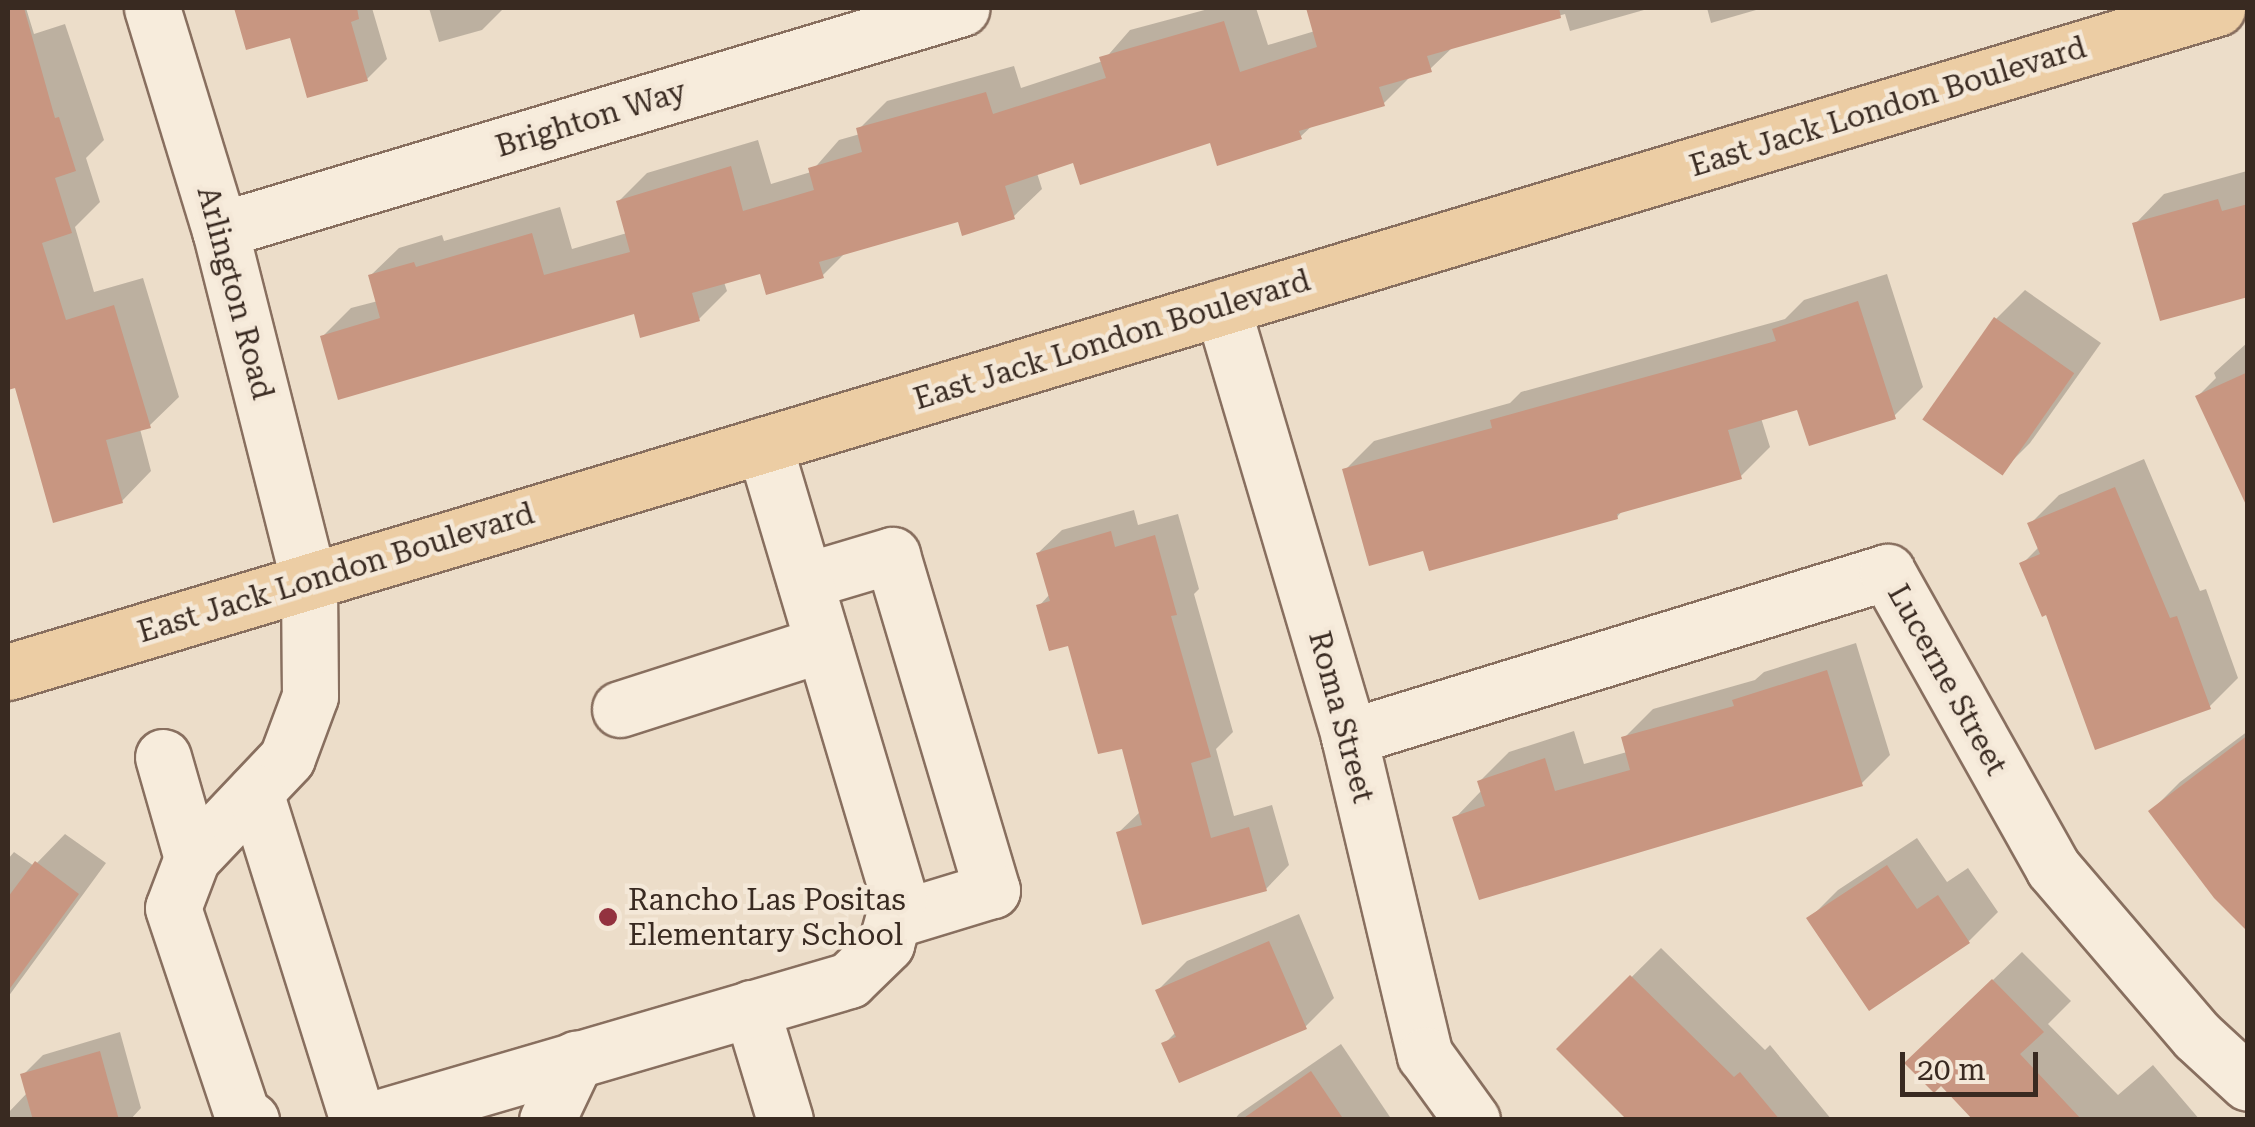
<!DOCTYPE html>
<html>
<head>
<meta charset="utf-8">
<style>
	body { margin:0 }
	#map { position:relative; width:2255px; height:1127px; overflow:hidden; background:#ecddc9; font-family:"Roboto Serif",serif }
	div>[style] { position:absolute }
	.shadow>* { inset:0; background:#0003 }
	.building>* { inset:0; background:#c89681; transform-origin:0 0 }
	.roads { filter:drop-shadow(2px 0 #886f5f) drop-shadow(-2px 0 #886f5f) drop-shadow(0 2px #886f5f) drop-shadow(0 -2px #886f5f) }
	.minor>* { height:55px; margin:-27.5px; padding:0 27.5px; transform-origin:27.5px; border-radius:27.5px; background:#f7ecdc }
	.major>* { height:55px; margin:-27.5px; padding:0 27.5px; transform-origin:27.5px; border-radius:27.5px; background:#eccda4 }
	.dots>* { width:28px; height:28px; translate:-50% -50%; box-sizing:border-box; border:5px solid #f4e8d8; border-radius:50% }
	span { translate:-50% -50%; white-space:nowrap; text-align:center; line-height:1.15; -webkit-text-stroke:9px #f4e8d8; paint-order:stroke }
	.street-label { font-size:30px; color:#392a21 }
	.poi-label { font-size:30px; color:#392a21 }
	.left { translate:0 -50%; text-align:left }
	.frame { position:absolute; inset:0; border:10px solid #392a21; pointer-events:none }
	.scale { position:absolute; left:1900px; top:1052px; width:138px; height:45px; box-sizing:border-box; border:5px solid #392a21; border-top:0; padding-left:12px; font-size:30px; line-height:35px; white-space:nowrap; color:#392a21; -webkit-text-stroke:8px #f4e8d8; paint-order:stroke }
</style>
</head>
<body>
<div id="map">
	<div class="shadow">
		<i style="clip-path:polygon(8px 8px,26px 8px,34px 34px,65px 24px,104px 140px,86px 158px,100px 202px,75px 227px,94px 292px,143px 278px,179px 397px,149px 426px,140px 429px,151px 471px,122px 501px,17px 384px,8px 387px)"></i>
		<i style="clip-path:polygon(237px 8px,372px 8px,387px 59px,367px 79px,292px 35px,248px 47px)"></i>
		<i style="clip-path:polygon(429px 8px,504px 8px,482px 30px,439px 42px)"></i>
		<i style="clip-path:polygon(1212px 8px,1256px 8px,1268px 45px,1315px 31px,1309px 8px,1651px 8px,1570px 31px,1565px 14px,1454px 46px,1430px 69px,1412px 75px,1383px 104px,1314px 124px,1300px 137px,1212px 140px,1075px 160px,1037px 173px,1042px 189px,1013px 217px,959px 219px,847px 251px,822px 276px,761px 271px,724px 282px,727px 291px,699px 319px,635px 311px,323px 336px,351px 308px,378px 301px,370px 276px,399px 248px,442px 235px,444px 241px,560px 207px,572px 249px,627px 233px,618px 202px,647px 173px,758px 140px,771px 184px,811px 172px,839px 140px,860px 134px,859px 129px,887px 101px,1014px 66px,1021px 88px,1103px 61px,1130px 30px)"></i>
		<i style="clip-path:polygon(1707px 8px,1763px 8px,1711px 23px)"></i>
		<i style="clip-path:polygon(2247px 171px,2248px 294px,2135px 224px,2164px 194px)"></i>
		<i style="clip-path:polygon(1887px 274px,1923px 387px,1894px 416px,1799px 407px,1761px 418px,1770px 447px,1741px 476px,1624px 509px,1617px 517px,1425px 548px,1345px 470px,1374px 441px,1510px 403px,1521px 392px,1785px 319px,1804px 300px)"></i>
		<i style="clip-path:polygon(2025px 290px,2101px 343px,2030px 443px,2001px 472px,1996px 319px)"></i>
		<i style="clip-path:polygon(2248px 342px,2248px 492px,2198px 396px,2216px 378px,2214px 373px)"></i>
		<i style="clip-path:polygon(2144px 459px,2200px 591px,2206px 589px,2238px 678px,2209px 707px,2048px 612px,2022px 564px,2040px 546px,2030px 524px,2059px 495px)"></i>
		<i style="clip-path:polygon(1134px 510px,1138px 525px,1178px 514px,1199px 589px,1194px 594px,1233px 732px,1216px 749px,1234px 816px,1272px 805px,1289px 865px,1266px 889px,1119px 832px,1141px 811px,1124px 746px,1070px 643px,1039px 606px,1050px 594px,1038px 553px,1062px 530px)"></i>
		<i style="clip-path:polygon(1856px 643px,1890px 755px,1861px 784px,1455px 818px,1482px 790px,1480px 781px,1509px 752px,1574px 731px,1584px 764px,1627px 752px,1624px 738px,1653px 709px,1755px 680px,1764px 672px)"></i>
		<i style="clip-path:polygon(2248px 731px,2248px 928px,2151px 811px,2180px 782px)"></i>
		<i style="clip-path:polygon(65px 834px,106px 863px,8px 997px,8px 859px,14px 852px,34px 866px)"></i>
		<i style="clip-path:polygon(1917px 838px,1947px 882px,1968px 868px,1998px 912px,1969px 941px,1809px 919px,1838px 890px)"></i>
		<i style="clip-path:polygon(1299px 914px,1334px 998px,1305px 1027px,1164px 1044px,1176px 1032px,1158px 990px,1187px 961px)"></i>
		<i style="clip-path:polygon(1661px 948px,1765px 1050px,1770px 1045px,1832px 1120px,1631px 1120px,1559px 1049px)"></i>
		<i style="clip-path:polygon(2022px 952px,2071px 1001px,2048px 1024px,2118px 1095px,2153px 1065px,2200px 1120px,2017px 1120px,1937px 1034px)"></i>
		<i style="clip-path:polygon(120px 1032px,141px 1108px,130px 1120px,8px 1120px,8px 1113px,28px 1092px,23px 1075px,43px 1055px)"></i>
		<i style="clip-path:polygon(1341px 1044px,1392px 1120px,1234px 1120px,1239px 1114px)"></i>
	</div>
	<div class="building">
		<i style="clip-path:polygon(8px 8px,24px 8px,55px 118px,59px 117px,76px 171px,55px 178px,72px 233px,42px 243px,66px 320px,114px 305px,151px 428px,106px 440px,123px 503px,53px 523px,15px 388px,8px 390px)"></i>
		<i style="clip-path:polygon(234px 8px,357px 8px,359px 19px,351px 22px,368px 81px,307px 98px,290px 38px,246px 50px)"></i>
		<i style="clip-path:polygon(1306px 8px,1559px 8px,1561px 18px,1427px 56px,1432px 72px,1379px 87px,1385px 106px,1299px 131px,1302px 139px,1217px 166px,1210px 143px,1080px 185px,1073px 163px,1005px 186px,1015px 219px,962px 236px,958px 222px,819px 262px,824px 278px,766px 295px,760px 274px,692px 293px,700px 321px,640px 338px,634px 314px,338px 400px,320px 336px,380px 318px,368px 275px,414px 262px,416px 267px,532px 233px,544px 275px,630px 252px,616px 201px,731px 166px,743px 211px,814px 190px,808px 168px,862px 152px,856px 128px,986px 92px,993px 114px,1106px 78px,1099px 57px,1224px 21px,1240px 72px,1317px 47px)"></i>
		<i style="clip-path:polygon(2218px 199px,2222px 211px,2248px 204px,2248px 297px,2160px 321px,2132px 223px)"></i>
		<i style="clip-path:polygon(1858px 301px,1896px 419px,1809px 446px,1797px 410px,1728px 430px,1742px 479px,1617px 514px,1618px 519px,1429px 571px,1423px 551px,1369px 566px,1342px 469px,1492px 428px,1490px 420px,1776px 341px,1772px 329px)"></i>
		<i style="left:1994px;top:317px;width:98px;height:125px;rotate:35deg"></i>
		<i style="clip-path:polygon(2248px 372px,2248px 509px,2195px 396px)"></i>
		<i style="clip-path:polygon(2115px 487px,2170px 618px,2177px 616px,2211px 709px,2095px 750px,2046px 615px,2042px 617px,2019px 563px,2040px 554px,2027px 523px)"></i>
		<i style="clip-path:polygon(1111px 531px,1115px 547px,1155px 535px,1177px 615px,1171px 616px,1211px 757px,1191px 763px,1211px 838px,1249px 827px,1267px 891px,1142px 925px,1116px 832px,1142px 825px,1122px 749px,1098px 754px,1068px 646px,1049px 651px,1036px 605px,1050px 601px,1036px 553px)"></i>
		<i style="clip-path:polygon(1827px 670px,1863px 786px,1479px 900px,1452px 817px,1485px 806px,1477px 781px,1545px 758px,1555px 791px,1630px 770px,1621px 737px,1734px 706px,1732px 700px)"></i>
		<i style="clip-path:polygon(2248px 735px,2248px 932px,2214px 898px,2148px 811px)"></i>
		<i style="clip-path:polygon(35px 861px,79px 894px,8px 991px,8px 897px)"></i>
		<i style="clip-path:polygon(1887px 865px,1917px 909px,1938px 895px,1970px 943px,1869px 1011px,1806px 918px)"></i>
		<i style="clip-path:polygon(1269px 941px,1307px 1029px,1179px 1083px,1161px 1043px,1176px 1037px,1155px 990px)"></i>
		<i style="clip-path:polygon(1630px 975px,1734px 1077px,1740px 1072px,1780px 1120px,1627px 1120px,1556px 1049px)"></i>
		<i style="clip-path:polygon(1992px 979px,2044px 1032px,2020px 1054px,2082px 1120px,1973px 1120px,1941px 1086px,1934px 1093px,1904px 1063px)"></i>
		<i style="clip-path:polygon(100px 1051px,119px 1120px,33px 1120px,20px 1074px)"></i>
		<i style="clip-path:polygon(1311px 1071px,1344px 1120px,1241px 1120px)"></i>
	</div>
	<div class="roads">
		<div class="minor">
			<i style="left:152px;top:8px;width:232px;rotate:73deg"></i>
			<i style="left:220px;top:230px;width:363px;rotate:75.8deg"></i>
			<i style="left:309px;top:582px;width:114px;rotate:89.5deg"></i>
			<i style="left:310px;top:696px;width:66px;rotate:110.4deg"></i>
			<i style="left:287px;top:758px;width:138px;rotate:133.5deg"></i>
			<i style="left:192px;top:858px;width:53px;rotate:110.8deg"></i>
			<i style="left:173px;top:908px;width:217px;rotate:71.5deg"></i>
			<i style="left:242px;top:1114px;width:11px;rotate:34deg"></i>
			<i style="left:220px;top:230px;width:774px;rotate:-16.66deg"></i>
			<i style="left:1222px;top:307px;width:448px;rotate:73.5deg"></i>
			<i style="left:1349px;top:737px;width:327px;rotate:76.6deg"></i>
			<i style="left:1425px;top:1055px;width:80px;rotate:54.1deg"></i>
			<i style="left:805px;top:581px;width:91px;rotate:-16.6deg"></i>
			<i style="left:892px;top:555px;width:350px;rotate:73.4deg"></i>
			<i style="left:992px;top:890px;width:102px;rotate:163deg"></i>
			<i style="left:620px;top:709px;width:213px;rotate:-17.8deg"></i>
			<i style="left:1349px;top:737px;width:563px;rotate:-17.05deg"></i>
			<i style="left:1887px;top:572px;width:339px;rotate:60.7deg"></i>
			<i style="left:2053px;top:868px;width:221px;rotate:49.4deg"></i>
			<i style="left:2197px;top:1036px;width:69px;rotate:42.7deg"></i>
			<i style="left:163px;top:757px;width:105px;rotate:74deg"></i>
			<i style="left:255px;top:792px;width:344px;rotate:72.6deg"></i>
			<i style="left:751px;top:1008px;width:117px;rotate:73.1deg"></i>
			<i style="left:371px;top:1120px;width:498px;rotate:-16.3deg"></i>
			<i style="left:849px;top:980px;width:52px;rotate:-44.2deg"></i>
			<i style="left:886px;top:944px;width:48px;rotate:-74.2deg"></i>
			<i style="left:899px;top:898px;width:473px;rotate:-106.6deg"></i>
			<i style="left:547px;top:1120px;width:68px;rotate:-64.6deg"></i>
		</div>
		<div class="major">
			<i style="left:8px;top:672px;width:2307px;rotate:-16.73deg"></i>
		</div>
	</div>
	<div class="dots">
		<i style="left:608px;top:917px;background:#93323f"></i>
	</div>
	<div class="street-label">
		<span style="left:1888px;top:107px;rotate:-17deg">East Jack London Boulevard</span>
		<span style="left:591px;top:119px;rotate:-17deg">Brighton Way</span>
		<span style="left:235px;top:293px;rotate:75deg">Arlington Road</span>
		<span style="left:1112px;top:340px;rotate:-17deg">East Jack London Boulevard</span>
		<span style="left:336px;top:573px;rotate:-17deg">East Jack London Boulevard</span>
		<span style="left:1947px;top:680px;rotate:61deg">Lucerne Street</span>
		<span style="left:1341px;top:717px;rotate:75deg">Roma Street</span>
	</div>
	<div class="poi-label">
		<span class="left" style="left:628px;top:917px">Rancho Las Positas<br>Elementary School</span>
	</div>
	<div class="frame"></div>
	<div class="scale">20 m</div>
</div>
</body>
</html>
